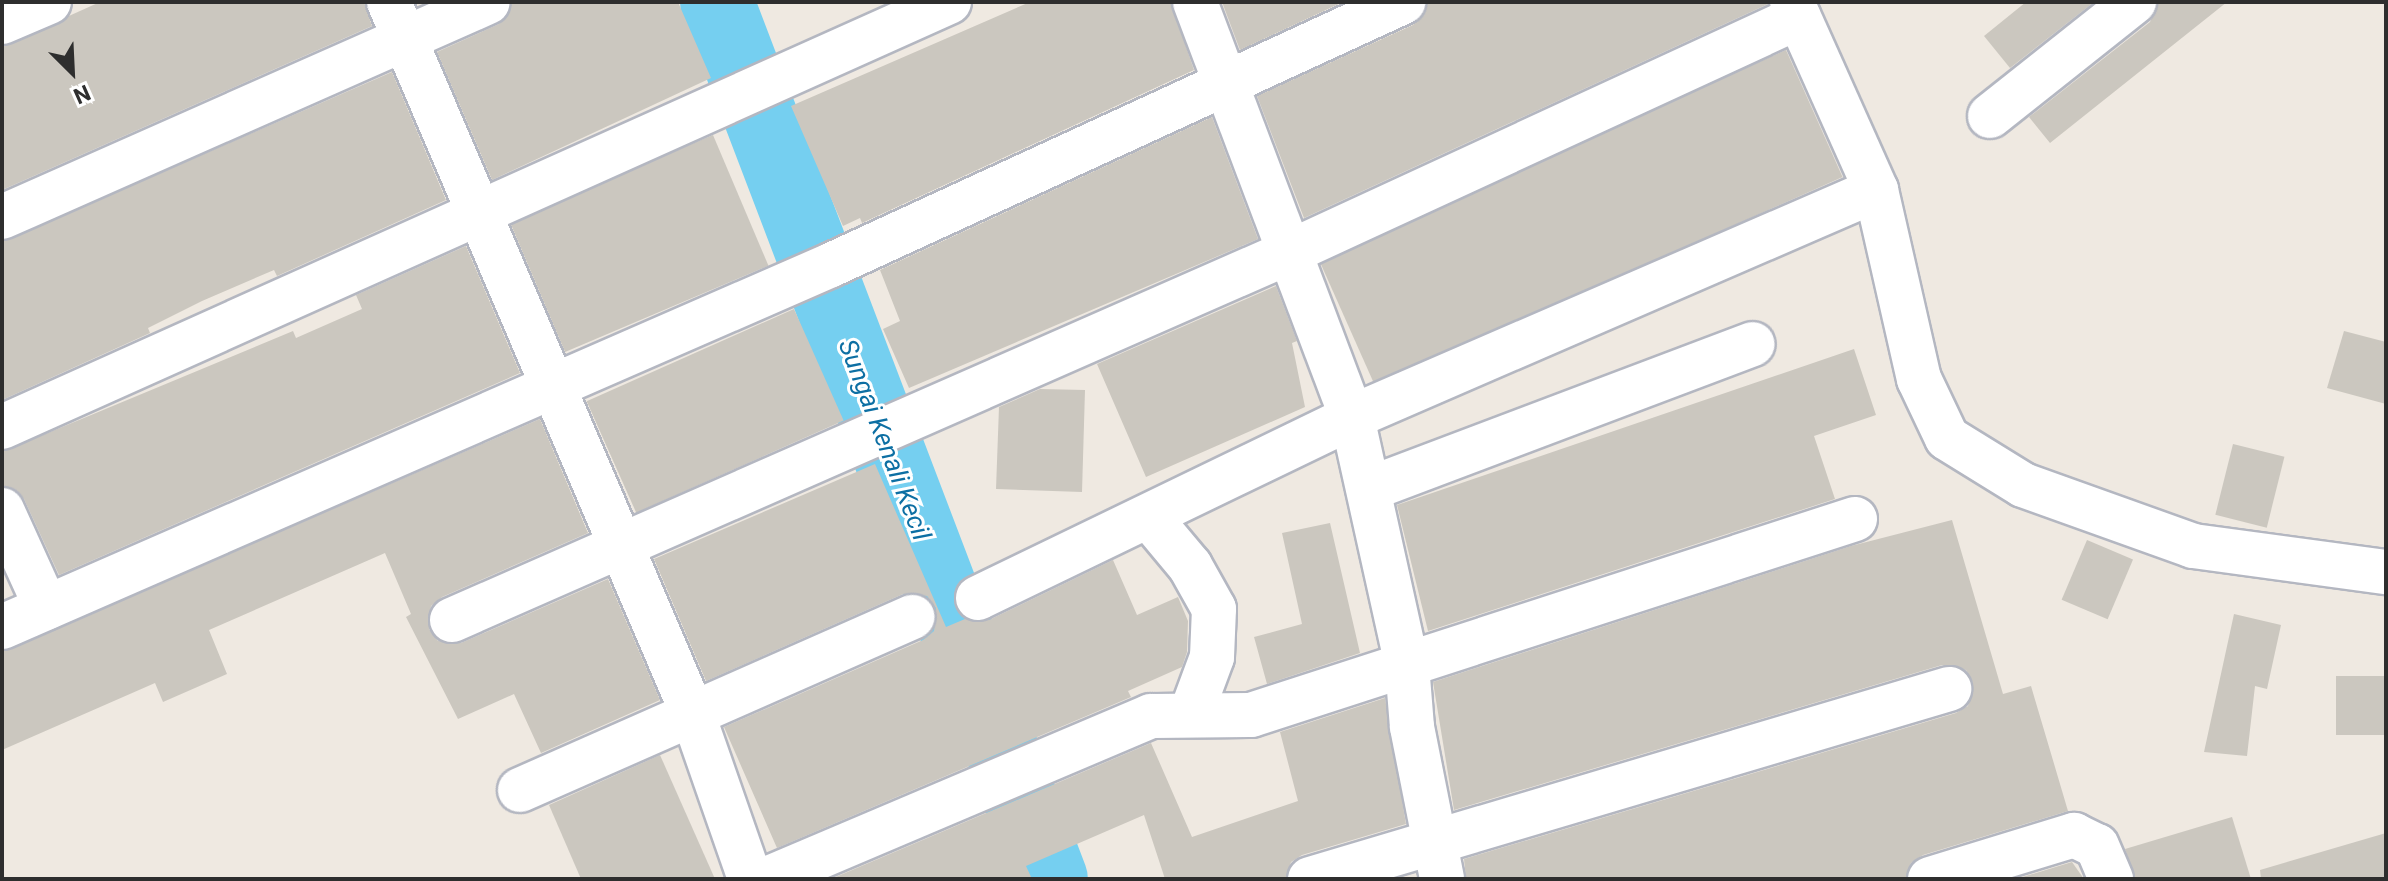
<!DOCTYPE html>
<html>
<head>
<meta charset="utf-8">
<style>
	body { margin:0 }
	#map { position:relative; width:2388px; height:881px; overflow:hidden; background:#efe9e1; font-family:Roboto,sans-serif }
	div>[style] { position:absolute }
	.river>* { height:74px; margin:-37px; padding:0 37px; transform-origin:37px; border-radius:37px; background:#75cff0 }
	.building>* { inset:0; background:#cbc7bf; transform-origin:0 0 }
	.roads { filter:drop-shadow(2px 0 #b4b7c1) drop-shadow(-2px 0 #b4b7c1) drop-shadow(0 2px #b4b7c1) drop-shadow(0 -2px #b4b7c1) }
	.minor>* { height:44px; margin:-22px; padding:0 22px; transform-origin:22px; border-radius:22px; background:#fff }
	span { translate:-50% -50%; white-space:nowrap; text-align:center; line-height:1.15; -webkit-text-stroke:6px #fff; paint-order:stroke }
	.water-label { font-size:26px; color:#0d6fa3; font-style:italic }
	.frame { position:absolute; inset:0; border:4px solid #2e2e2e; pointer-events:none }
	.north { position:absolute; left:32px; top:32px; width:80px; height:80px; -webkit-text-stroke:6px #fff; paint-order:stroke; rotate:156deg; font-size:22px; font-weight:700; line-height:32px; text-align:center; color:#2e2e2e }
	.north::after { content:''; display:block; margin:auto; width:28px; height:36px; background:#2e2e2e; clip-path:polygon(50% 0,100% 100%,50% 72%,0 100%) }
</style>
</head>
<body>
<div id="map">
	<div class="river">
		<i style="left:717px;top:2px;width:938px;rotate:69.15deg"></i>
	</div>
	<div class="building">
		<i style="clip-path:polygon(100px 2px,364px 2px,372px 26px,2px 190px,2px 46px)"></i>
		<i style="clip-path:polygon(513px 2px,678px 2px,711px 78px,492px 180px,437px 52px,499px 24px)"></i>
		<i style="clip-path:polygon(1030px 2px,1171px 2px,1194px 70px,862px 223px,860px 218px,843px 226px,791px 106px)"></i>
		<i style="clip-path:polygon(1222px 2px,1343px 2px,1240px 50px)"></i>
		<i style="clip-path:polygon(1428px 2px,1767px 2px,1768px 4px,1304px 218px,1257px 96px,1413px 25px)"></i>
		<i style="clip-path:polygon(2026px 2px,2094px 2px,2010px 68px,1984px 36px)"></i>
		<i style="clip-path:polygon(2158px 2px,2227px 2px,2050px 143px,2029px 117px,2150px 22px)"></i>
		<i style="left:1786px;top:50px;width:139px;height:512px;rotate:66deg"></i>
		<i style="clip-path:polygon(392px 72px,446px 200px,277px 276px,274px 270px,202px 301px,148px 328px,150px 333px,2px 400px,2px 242px)"></i>
		<i style="clip-path:polygon(1212px 117px,1258px 239px,909px 388px,883px 329px,900px 321px,880px 270px)"></i>
		<i style="left:713px;top:135px;width:142px;height:221px;rotate:67deg"></i>
		<i style="clip-path:polygon(466px 246px,520px 373px,59px 575px,24px 499px,2px 485px,2px 452px,293px 331px,296px 338px,362px 309px,356px 295px)"></i>
		<i style="clip-path:polygon(1276px 286px,1297px 341px,1292px 343px,1305px 407px,1146px 477px,1097px 364px)"></i>
		<i style="left:794px;top:309px;width:122px;height:227px;rotate:66deg"></i>
		<i style="clip-path:polygon(2344px 331px,2386px 342px,2386px 404px,2327px 388px)"></i>
		<i style="clip-path:polygon(1854px 349px,1876px 415px,1814px 436px,1835px 499px,1428px 631px,1397px 505px)"></i>
		<i style="clip-path:polygon(1040px 389px,1085px 390px,1082px 492px,996px 489px,999px 407px)"></i>
		<i style="clip-path:polygon(540px 419px,588px 533px,442px 597px,431px 606px,429px 629px,438px 641px,461px 643px,608px 579px,660px 700px,541px 753px,514px 694px,458px 719px,406px 617px,411px 614px,385px 553px,209px 630px,227px 674px,163px 702px,155px 683px,2px 750px,2px 652px)"></i>
		<i style="left:2233px;top:444px;width:53px;height:73px;rotate:14deg"></i>
		<i style="clip-path:polygon(875px 464px,946px 627px,965px 619px,989px 620px,1113px 560px,1137px 615px,1178px 597px,1188px 621px,1187px 652px,1182px 667px,1128px 691px,1131px 697px,777px 848px,724px 727px,923px 640px,934px 631px,936px 608px,927px 596px,903px 594px,706px 681px,654px 559px)"></i>
		<i style="clip-path:polygon(1952px 520px,2003px 694px,2031px 686px,2068px 811px,1923px 855px,1911px 863px,1906px 879px,1466px 879px,1464px 859px,1956px 713px,1968px 706px,1973px 683px,1966px 670px,1942px 665px,1454px 810px,1433px 682px,1851px 546px)"></i>
		<i style="clip-path:polygon(1330px 523px,1360px 653px,1267px 684px,1254px 637px,1302px 624px,1282px 533px)"></i>
		<i style="left:2087px;top:540px;width:50px;height:65px;rotate:23deg"></i>
		<i style="clip-path:polygon(2234px 614px,2281px 625px,2267px 689px,2255px 686px,2247px 756px,2204px 752px)"></i>
		<i style="left:2336px;top:676px;width:50px;height:59px"></i>
		<i style="clip-path:polygon(1385px 698px,1406px 824px,1302px 855px,1291px 862px,1286px 879px,1165px 879px,1144px 815px,1026px 866px,1032px 879px,831px 879px,1151px 743px,1192px 837px,1298px 801px,1280px 732px)"></i>
		<i style="clip-path:polygon(660px 755px,715px 879px,581px 879px,549px 805px)"></i>
		<i style="clip-path:polygon(2232px 817px,2251px 879px,2135px 879px,2125px 849px)"></i>
		<i style="clip-path:polygon(2386px 833px,2386px 879px,2261px 879px,2260px 870px)"></i>
		<i style="clip-path:polygon(2072px 862px,2084px 879px,2016px 879px)"></i>
	</div>
	<div class="roads">
		<div class="minor">
			<i style="left:389px;top:2px;width:772px;rotate:66.89deg"></i>
			<i style="left:692px;top:712px;width:177px;rotate:70.8deg"></i>
			<i style="left:1195px;top:2px;width:444px;rotate:69.3deg"></i>
			<i style="left:1352px;top:417px;width:254px;rotate:77.5deg"></i>
			<i style="left:1407px;top:665px;width:62px;rotate:85.4deg"></i>
			<i style="left:1412px;top:727px;width:155px;rotate:78.8deg"></i>
			<i style="left:1792px;top:2px;width:206px;rotate:65.9deg"></i>
			<i style="left:1876px;top:190px;width:194px;rotate:77.2deg"></i>
			<i style="left:1919px;top:379px;width:65px;rotate:64.6deg"></i>
			<i style="left:1947px;top:438px;width:89px;rotate:31.7deg"></i>
			<i style="left:2023px;top:485px;width:181px;rotate:19.7deg"></i>
			<i style="left:2193px;top:546px;width:195px;rotate:7.7deg"></i>
			<i style="left:2px;top:22px;width:51px;rotate:-23.1deg"></i>
			<i style="left:1990px;top:116px;width:184px;rotate:-38.4deg"></i>
			<i style="left:2px;top:217px;width:531px;rotate:-23.86deg"></i>
			<i style="left:2px;top:427px;width:1038px;rotate:-24.17deg"></i>
			<i style="left:1369px;top:489px;width:410px;rotate:-20.7deg"></i>
			<i style="left:2px;top:510px;width:107px;rotate:65.6deg"></i>
			<i style="left:1149px;top:517px;width:64px;rotate:50.1deg"></i>
			<i style="left:1190px;top:566px;width:49px;rotate:60.8deg"></i>
			<i style="left:1214px;top:609px;width:48px;rotate:92.4deg"></i>
			<i style="left:1212px;top:657px;width:58px;rotate:110.3deg"></i>
			<i style="left:978px;top:598px;width:415px;rotate:-25.8deg"></i>
			<i style="left:1352px;top:417px;width:571px;rotate:-23.42deg"></i>
			<i style="left:452px;top:620px;width:917px;rotate:-23.72deg"></i>
			<i style="left:1292px;top:251px;width:558px;rotate:-24.78deg"></i>
			<i style="left:2px;top:627px;width:905px;rotate:-23.59deg"></i>
			<i style="left:831px;top:265px;width:630px;rotate:-24.69deg"></i>
			<i style="left:520px;top:790px;width:429px;rotate:-23.8deg"></i>
			<i style="left:767px;top:879px;width:417px;rotate:-23deg"></i>
			<i style="left:1151px;top:716px;width:100px;rotate:-0.6deg"></i>
			<i style="left:1251px;top:715px;width:635px;rotate:-17.98deg"></i>
			<i style="left:1310px;top:879px;width:667px;rotate:-16.56deg"></i>
			<i style="left:1930px;top:879px;width:151px;rotate:-17deg"></i>
			<i style="left:2074px;top:835px;width:25px;rotate:26deg"></i>
			<i style="left:2097px;top:846px;width:36px;rotate:67deg"></i>
		</div>
	</div>
	<div class="water-label">
		<span style="left:884px;top:440px;rotate:69deg">Sungai Kenali Kecil</span>
	</div>
	<div class="frame"></div>
	<div class="north">N</div>
</div>
</body>
</html>
